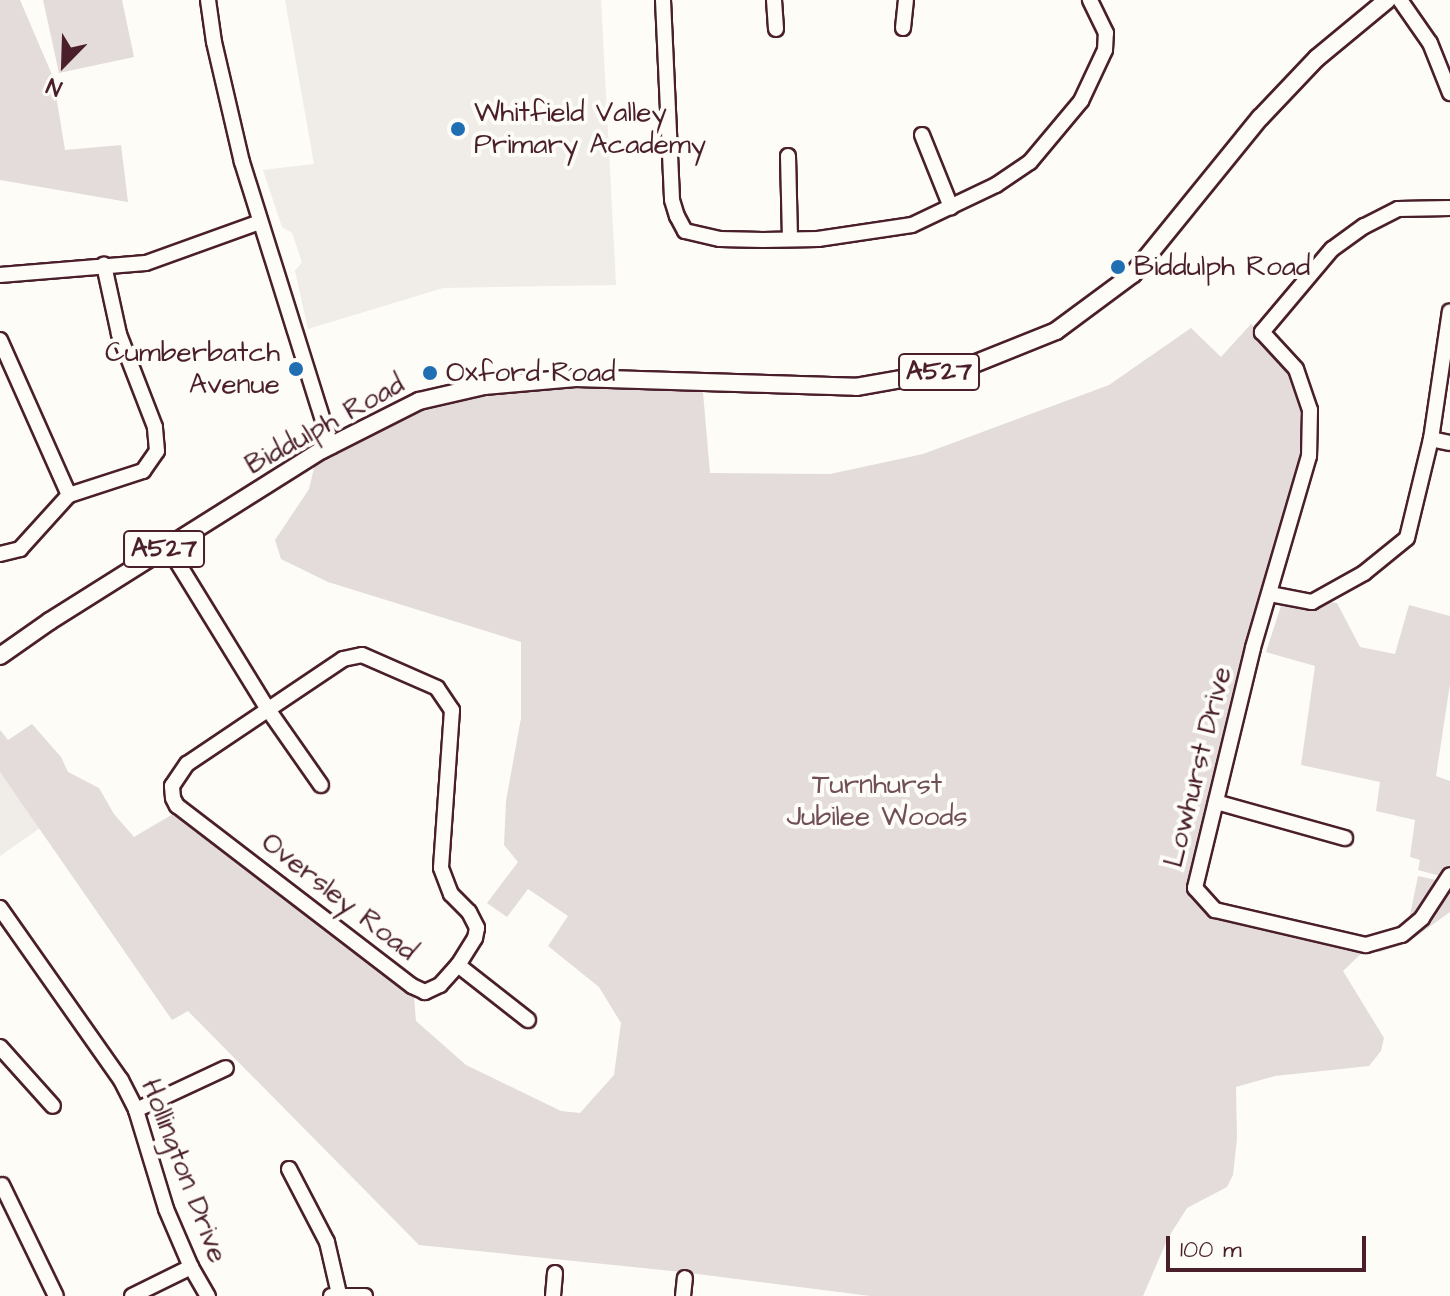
<!DOCTYPE html>
<html>
<head>
<meta charset="utf-8">
<style>
	body { margin:0 }
	#map { position:relative; width:1450px; height:1296px; overflow:hidden; background:#fdfcf7; font-family:"Architects Daughter",sans-serif }
	div>[style] { position:absolute }
	.built>* { inset:0; background:#f0ece8 }
	.green>* { inset:0; background:#e3dcda }
	.roads { filter:drop-shadow(2px 0 #4a1f2b) drop-shadow(-2px 0 #4a1f2b) drop-shadow(0 2px #4a1f2b) drop-shadow(0 -2px #4a1f2b) }
	.minor>* { height:14px; margin:-7px; padding:0 7px; transform-origin:7px; border-radius:7px; background:#fdfcf7 }
	.major>* { height:16px; margin:-8px; padding:0 8px; transform-origin:8px; border-radius:8px; background:#fdfcf7 }
	.dots>* { width:22px; height:22px; translate:-50% -50%; box-sizing:border-box; border:4px solid #fdfcf7; border-radius:50% }
	span { translate:-50% -50%; white-space:nowrap; text-align:center; line-height:1.15; -webkit-text-stroke:8px #fdfcf7; paint-order:stroke }
	.shield-label span { padding:2px 6px; background:#fdfcf7; border:2px solid; border-radius:6px; -webkit-text-stroke-width:0 }
	.shield-label { font-size:26px; color:#4a1f2b; font-weight:700 }
	.poi-label { font-size:28px; color:#4a1f2b }
	.left { translate:0 -50%; text-align:left }
	.right { translate:-100% -50%; text-align:right }
	.street-label { font-size:28px; color:#4a1f2b }
	.park-label { font-size:28px; color:#704e57 }
	.north { position:absolute; left:24px; top:24px; width:80px; height:80px; -webkit-text-stroke:6px #fdfcf7; paint-order:stroke; rotate:203deg; font-size:22px; font-weight:700; line-height:32px; text-align:center; color:#4a1f2b }
	.north::after { content:''; display:block; margin:auto; width:28px; height:36px; background:#4a1f2b; clip-path:polygon(50% 0,100% 100%,50% 72%,0 100%) }
	.scale { position:absolute; left:1166px; top:1236px; width:200px; height:36px; box-sizing:border-box; border:4px solid #4a1f2b; border-top:0; padding-left:10px; font-size:24px; line-height:28px; white-space:nowrap; color:#4a1f2b; -webkit-text-stroke:6px #fdfcf7; paint-order:stroke }
</style>
</head>
<body>
<div id="map">
	<div class="built">
		<i style="clip-path:polygon(285px 0,601px 0,616px 285px,443px 288px,308px 329px,295px 271px,302px 262px,292px 233px,282px 227px,263px 170px,314px 164px)"></i>
		<i style="clip-path:polygon(0 772px,40px 828px,0 856px)"></i>
	</div>
	<div class="green">
		<i style="clip-path:polygon(0 0,20px 0,53px 77px,65px 150px,121px 145px,128px 202px,0 180px)"></i>
		<i style="clip-path:polygon(43px 0,122px 0,134px 57px,59px 73px)"></i>
		<i style="clip-path:polygon(1251px 324px,1296px 369px,1310px 410px,1309px 456px,1195px 888px,1215px 910px,1366px 945px,1402px 935px,1409px 920px,1418px 876px,1445px 882px,1450px 875px,1450px 912px,1407px 943px,1380px 952px,1364px 951px,1343px 971px,1384px 1038px,1381px 1051px,1369px 1066px,1275px 1076px,1236px 1087px,1237px 1139px,1233px 1175px,1227px 1187px,1187px 1208px,1168px 1238px,1143px 1296px,870px 1296px,682px 1272px,419px 1245px,188px 1011px,172px 1020px,0 772px,0 730px,8px 740px,32px 724px,61px 757px,68px 772px,99px 788px,114px 814px,134px 837px,173px 814px,414px 997px,416px 1021px,466px 1065px,561px 1111px,580px 1113px,614px 1075px,621px 1023px,599px 987px,548px 946px,568px 916px,528px 889px,507px 917px,487px 903px,518px 862px,504px 845px,506px 801px,521px 718px,521px 642px,328px 582px,281px 559px,275px 540px,309px 489px,320px 443px,484px 386px,702px 381px,710px 473px,830px 474px,923px 454px,1109px 385px,1191px 328px,1221px 357px)"></i>
		<i style="clip-path:polygon(1330px 602px,1337px 603px,1360px 647px,1395px 654px,1409px 605px,1450px 616px,1450px 684px,1436px 776px,1450px 781px,1450px 865px,1444px 877px,1418px 870px,1420px 860px,1410px 857px,1415px 820px,1376px 811px,1380px 782px,1301px 765px,1315px 666px,1266px 652px,1281px 606px,1312px 610px)"></i>
	</div>
	<div class="roads">
		<div class="minor">
			<i style="left:208px;top:0;width:42px;rotate:81.9deg"></i>
			<i style="left:214px;top:42px;width:123px;rotate:76.9deg"></i>
			<i style="left:242px;top:162px;width:298px;rotate:72.6deg"></i>
			<i style="left:663px;top:0;width:200px;rotate:87.4deg"></i>
			<i style="left:672px;top:200px;width:17px;rotate:73deg"></i>
			<i style="left:677px;top:216px;width:17px;rotate:62deg"></i>
			<i style="left:685px;top:231px;width:36px;rotate:13deg"></i>
			<i style="left:720px;top:239px;width:43px;rotate:1.3deg"></i>
			<i style="left:763px;top:240px;width:55px;rotate:-1deg"></i>
			<i style="left:818px;top:239px;width:95px;rotate:-8.5deg"></i>
			<i style="left:912px;top:225px;width:93px;rotate:-25.5deg"></i>
			<i style="left:996px;top:185px;width:41px;rotate:-34.1deg"></i>
			<i style="left:1030px;top:162px;width:80px;rotate:-50.1deg"></i>
			<i style="left:1081px;top:101px;width:56px;rotate:-64.8deg"></i>
			<i style="left:1105px;top:50px;width:17px;rotate:-87deg"></i>
			<i style="left:1106px;top:33px;width:37px;rotate:-116deg"></i>
			<i style="left:774px;top:0;width:29px;rotate:86deg"></i>
			<i style="left:1400px;top:0;width:52px;rotate:55.1deg"></i>
			<i style="left:1430px;top:43px;width:54px;rotate:68.2deg"></i>
			<i style="left:903px;top:28px;width:28px;rotate:-84deg"></i>
			<i style="left:922px;top:135px;width:78px;rotate:68.1deg"></i>
			<i style="left:788px;top:156px;width:81px;rotate:88.6deg"></i>
			<i style="left:1450px;top:208px;width:52px;rotate:178.9deg"></i>
			<i style="left:1398px;top:209px;width:38px;rotate:153deg"></i>
			<i style="left:1364px;top:226px;width:39px;rotate:144deg"></i>
			<i style="left:1332px;top:249px;width:109px;rotate:130.1deg"></i>
			<i style="left:1262px;top:332px;width:50px;rotate:47.4deg"></i>
			<i style="left:1296px;top:369px;width:43px;rotate:71.1deg"></i>
			<i style="left:1310px;top:410px;width:46px;rotate:91.2deg"></i>
			<i style="left:1309px;top:456px;width:200px;rotate:106.3deg"></i>
			<i style="left:1253px;top:648px;width:247px;rotate:103.6deg"></i>
			<i style="left:1195px;top:888px;width:30px;rotate:48deg"></i>
			<i style="left:1215px;top:910px;width:155px;rotate:13.1deg"></i>
			<i style="left:1366px;top:945px;width:37px;rotate:-16deg"></i>
			<i style="left:1402px;top:935px;width:26px;rotate:-40deg"></i>
			<i style="left:1422px;top:918px;width:51px;rotate:-56.9deg"></i>
			<i style="left:0;top:275px;width:146px;rotate:-4.7deg"></i>
			<i style="left:146px;top:263px;width:121px;rotate:-19.8deg"></i>
			<i style="left:0;top:340px;width:170px;rotate:66deg"></i>
			<i style="left:1431px;top:439px;width:19px;rotate:12deg"></i>
			<i style="left:168px;top:547px;width:189px;rotate:58.4deg"></i>
			<i style="left:267px;top:708px;width:94px;rotate:55deg"></i>
			<i style="left:0;top:554px;width:21px;rotate:-14deg"></i>
			<i style="left:20px;top:549px;width:73px;rotate:-47.8deg"></i>
			<i style="left:69px;top:495px;width:78px;rotate:-18deg"></i>
			<i style="left:143px;top:471px;width:24px;rotate:-55deg"></i>
			<i style="left:157px;top:451px;width:24px;rotate:-95deg"></i>
			<i style="left:155px;top:427px;width:100px;rotate:-111.2deg"></i>
			<i style="left:119px;top:334px;width:71px;rotate:-102.3deg"></i>
			<i style="left:1270px;top:594px;width:43px;rotate:10.8deg"></i>
			<i style="left:1312px;top:602px;width:60px;rotate:-29.1deg"></i>
			<i style="left:1364px;top:573px;width:55px;rotate:-39.1deg"></i>
			<i style="left:1407px;top:538px;width:102px;rotate:-76.4deg"></i>
			<i style="left:1431px;top:439px;width:129px;rotate:-81.6deg"></i>
			<i style="left:362px;top:655px;width:82px;rotate:23.7deg"></i>
			<i style="left:437px;top:688px;width:27px;rotate:56deg"></i>
			<i style="left:452px;top:710px;width:158px;rotate:94deg"></i>
			<i style="left:441px;top:868px;width:28px;rotate:69deg"></i>
			<i style="left:451px;top:894px;width:25px;rotate:45deg"></i>
			<i style="left:469px;top:912px;width:18px;rotate:63deg"></i>
			<i style="left:477px;top:928px;width:10px;rotate:101deg"></i>
			<i style="left:475px;top:938px;width:32px;rotate:122deg"></i>
			<i style="left:458px;top:965px;width:27px;rotate:132deg"></i>
			<i style="left:440px;top:985px;width:17px;rotate:155deg"></i>
			<i style="left:425px;top:992px;width:14px;rotate:-155deg"></i>
			<i style="left:412px;top:986px;width:296px;rotate:-142.5deg"></i>
			<i style="left:177px;top:806px;width:9px;rotate:-117deg"></i>
			<i style="left:173px;top:798px;width:12px;rotate:-95deg"></i>
			<i style="left:172px;top:786px;width:27px;rotate:-56deg"></i>
			<i style="left:187px;top:764px;width:188px;rotate:-33.9deg"></i>
			<i style="left:343px;top:659px;width:19px;rotate:-12deg"></i>
			<i style="left:1216px;top:802px;width:134px;rotate:15.6deg"></i>
			<i style="left:0;top:908px;width:210px;rotate:54.9deg"></i>
			<i style="left:121px;top:1080px;width:34px;rotate:63deg"></i>
			<i style="left:136px;top:1110px;width:103px;rotate:73.1deg"></i>
			<i style="left:166px;top:1209px;width:63px;rotate:66.7deg"></i>
			<i style="left:191px;top:1267px;width:34px;rotate:60deg"></i>
			<i style="left:458px;top:965px;width:89px;rotate:38.2deg"></i>
			<i style="left:0;top:1047px;width:79px;rotate:48.1deg"></i>
			<i style="left:136px;top:1110px;width:99px;rotate:-25deg"></i>
			<i style="left:289px;top:1169px;width:82px;rotate:62.5deg"></i>
			<i style="left:327px;top:1242px;width:53px;rotate:77deg"></i>
			<i style="left:2px;top:1185px;width:123px;rotate:64.1deg"></i>
			<i style="left:132px;top:1296px;width:66px;rotate:-26.2deg"></i>
			<i style="left:331px;top:1296px;width:34px"></i>
			<i style="left:553px;top:1296px;width:23px;rotate:-85deg"></i>
			<i style="left:683px;top:1296px;width:18px;rotate:-84deg"></i>
		</div>
		<div class="major">
			<i style="left:0;top:656px;width:61px;rotate:-35deg"></i>
			<i style="left:50px;top:621px;width:321px;rotate:-32.2deg"></i>
			<i style="left:322px;top:450px;width:109px;rotate:-26.8deg"></i>
			<i style="left:419px;top:401px;width:67px;rotate:-13deg"></i>
			<i style="left:484px;top:386px;width:92px;rotate:-5deg"></i>
			<i style="left:576px;top:378px;width:280px;rotate:1.8deg"></i>
			<i style="left:856px;top:387px;width:110px;rotate:-10deg"></i>
			<i style="left:964px;top:368px;width:99px;rotate:-21.9deg"></i>
			<i style="left:1056px;top:331px;width:96px;rotate:-36.5deg"></i>
			<i style="left:1133px;top:274px;width:201px;rotate:-50.9deg"></i>
			<i style="left:1260px;top:118px;width:83px;rotate:-46.5deg"></i>
			<i style="left:1317px;top:58px;width:91px;rotate:-39.6deg"></i>
		</div>
	</div>
	<div class="dots">
		<i style="left:458px;top:129px;background:#1f6fb2"></i>
		<i style="left:1118px;top:267px;background:#1f6fb2"></i>
		<i style="left:296px;top:369px;background:#1f6fb2"></i>
		<i style="left:430px;top:373px;background:#1f6fb2"></i>
	</div>
	<div class="shield-label">
		<span style="left:939px;top:372px">A527</span>
		<span style="left:164px;top:549px">A527</span>
	</div>
	<div class="poi-label">
		<span class="left" style="left:474px;top:129px">Whitfield Valley<br>Primary Academy</span>
		<span class="left" style="left:1134px;top:267px">Biddulph Road</span>
		<span class="right" style="left:280px;top:369px">Cumberbatch<br>Avenue</span>
		<span class="left" style="left:446px;top:373px">Oxford Road</span>
	</div>
	<div class="street-label">
		<span style="left:325px;top:425px;rotate:-29deg">Biddulph Road</span>
		<span style="left:1198px;top:767px;rotate:-76deg">Lowhurst Drive</span>
		<span style="left:339px;top:897px;rotate:38deg">Oversley Road</span>
		<span style="left:184px;top:1171px;rotate:69deg">Hollington Drive</span>
	</div>
	<div class="park-label">
		<span style="left:877px;top:801px">Turnhurst<br>Jubilee Woods</span>
	</div>
	<div class="north">N</div>
	<div class="scale">100 m</div>
</div>
</body>
</html>
